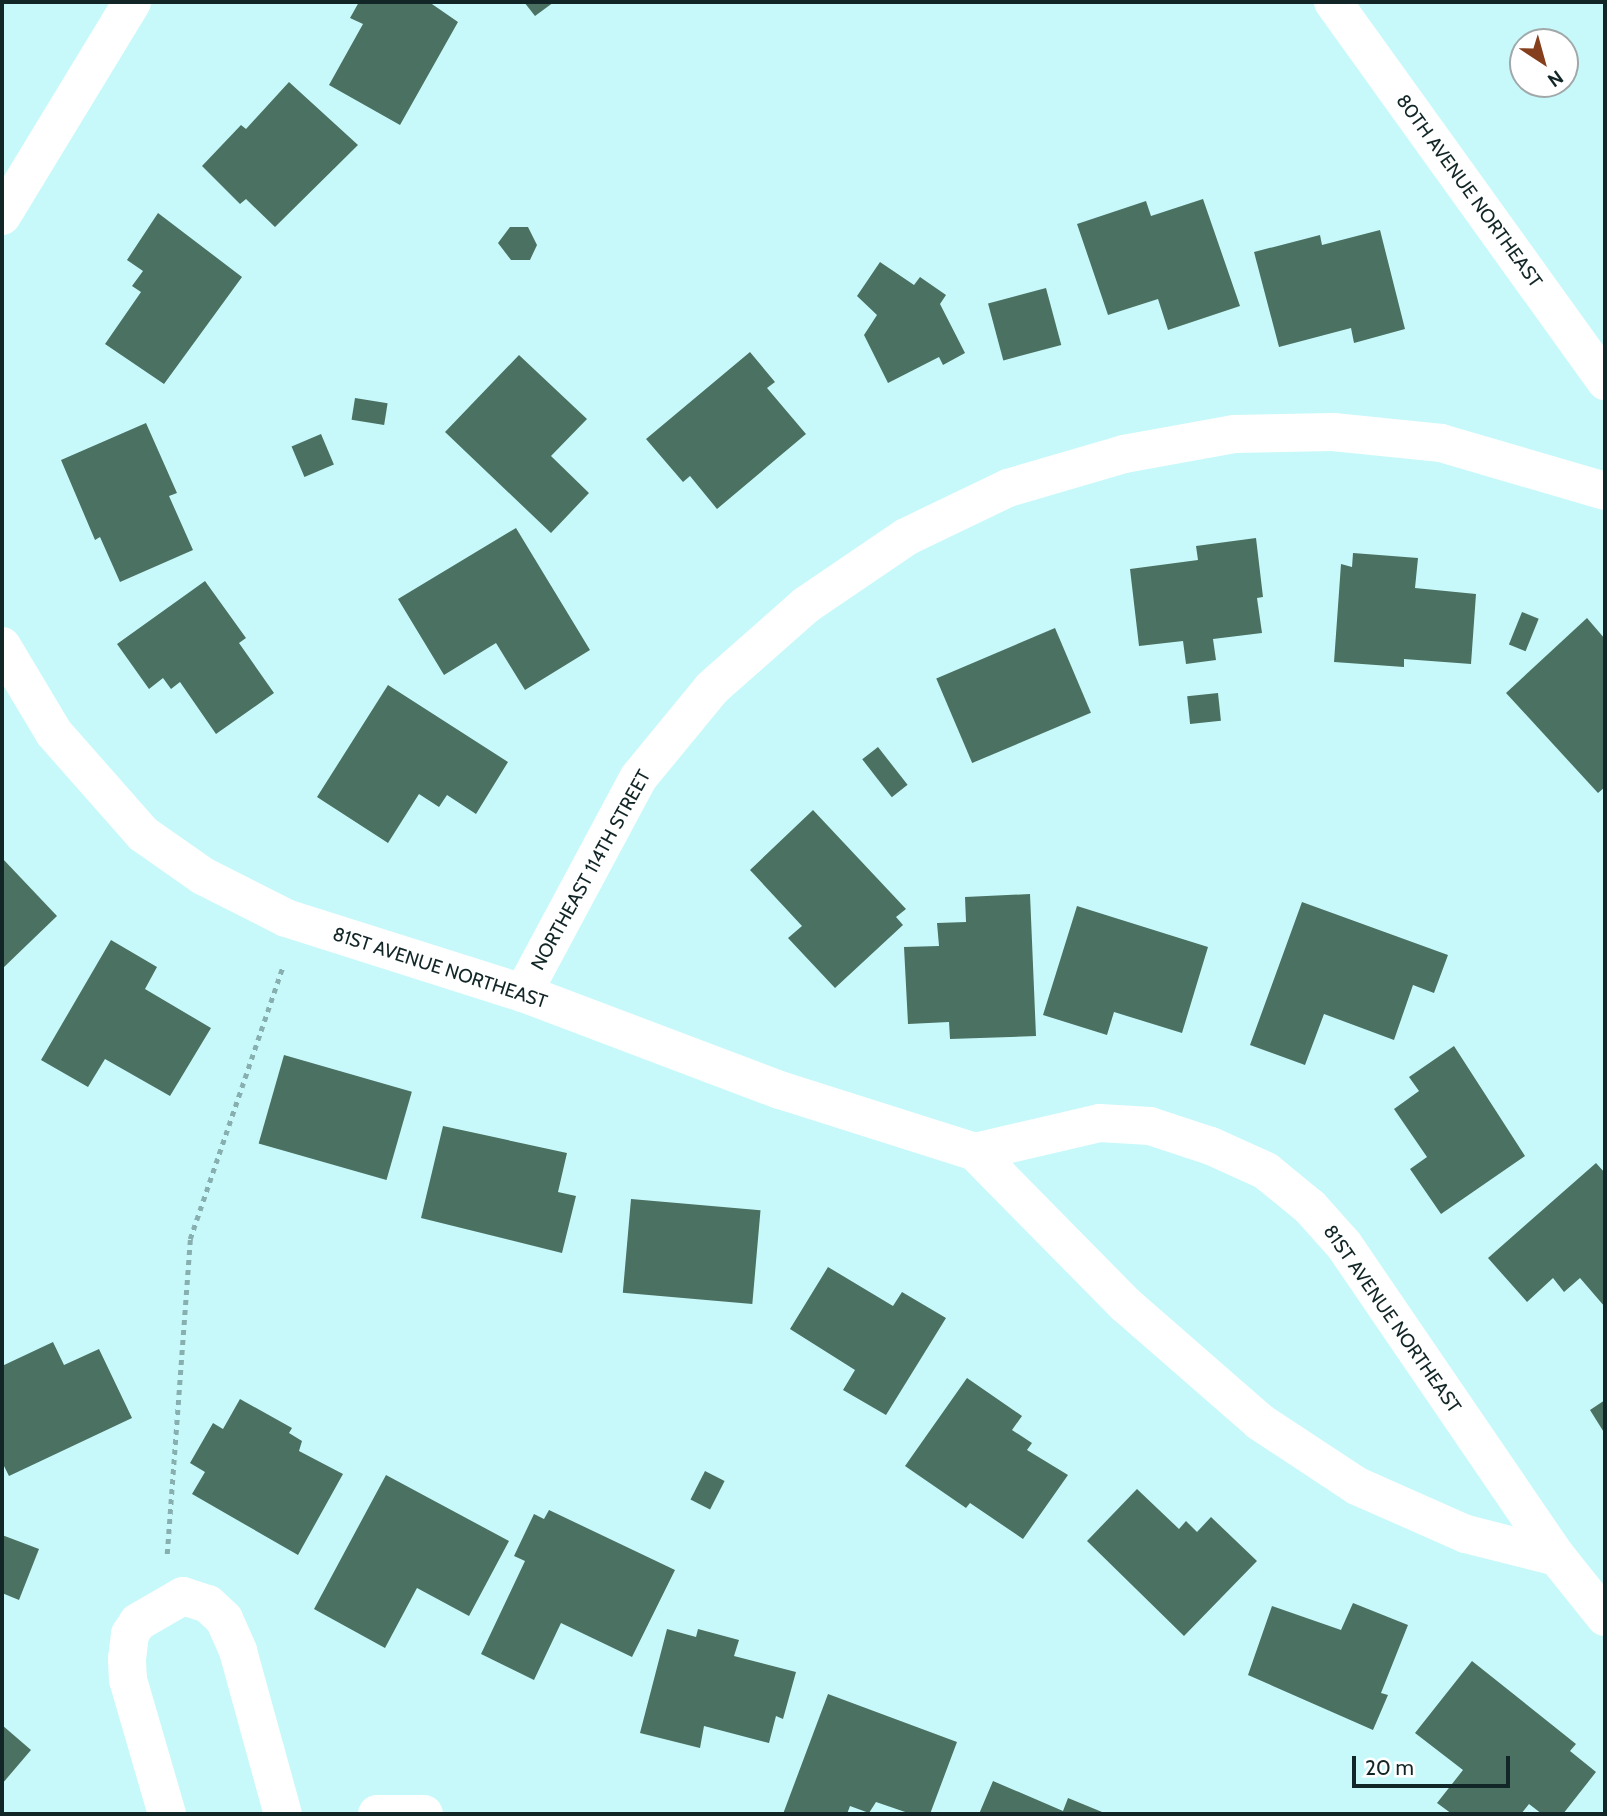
<!DOCTYPE html>
<html>
<head>
<meta charset="utf-8">
<style>
	body { margin:0 }
	#map { position:relative; width:1607px; height:1816px; overflow:hidden; background:#c8f9fa; font-family:Cabin,sans-serif }
	div>[style] { position:absolute }
	.building>* { inset:0; background:#4b7162; transform-origin:0 0 }
	.path>* { height:4.5px; margin-top:-2.25px; transform-origin:0; background:repeating-linear-gradient(90deg,#88afb0 0 5px,transparent 0 10px) }
	.street>* { height:38px; margin:-19px; padding:0 19px; transform-origin:19px; border-radius:19px; background:#fff }
	span { translate:-50% -50%; white-space:nowrap; text-align:center; line-height:1.15; -webkit-text-stroke:7px #fff; paint-order:stroke }
	.street-label { font-size:19px; color:#132627 }
	.frame { position:absolute; inset:0; border:4px solid #132627; pointer-events:none }
	.north { position:absolute; left:1509px; top:28px; width:70px; height:70px; box-sizing:border-box; background:#fff; border:2px solid #a1a8a9; border-radius:50%; rotate:144deg; font-size:19px; font-weight:700; line-height:28px; text-align:center; color:#132627 }
	.north::after { content:''; display:block; margin:auto; width:24px; height:32px; background:#863f1d; clip-path:polygon(50% 0,100% 100%,50% 72%,0 100%) }
	.scale { position:absolute; left:1352px; top:1756px; width:158px; height:32px; box-sizing:border-box; border:4px solid #132627; border-top:0; padding-left:9px; font-size:21px; line-height:24px; white-space:nowrap; color:#132627; -webkit-text-stroke:5px #fff; paint-order:stroke }
</style>
</head>
<body>
<div id="map">
	<div class="building">
		<i style="clip-path:polygon(359px 2px,429px 2px,458px 22px,400px 125px,329px 85px,363px 24px,350px 18px)"></i>
		<i style="clip-path:polygon(524px 2px,554px 2px,535px 16px)"></i>
		<i style="clip-path:polygon(289px 82px,358px 145px,275px 227px,246px 199px,240px 204px,202px 166px,241px 125px,246px 129px)"></i>
		<i style="clip-path:polygon(1203px 199px,1240px 306px,1168px 330px,1158px 299px,1108px 315px,1077px 224px,1146px 201px,1151px 216px)"></i>
		<i style="clip-path:polygon(158px 213px,242px 277px,164px 384px,105px 344px,141px 292px,132px 286px,143px 271px,127px 260px)"></i>
		<i style="clip-path:polygon(510px 227px,528px 227px,537px 245px,530px 260px,511px 260px,498px 243px)"></i>
		<i style="clip-path:polygon(1380px 230px,1405px 329px,1354px 343px,1351px 328px,1279px 347px,1254px 252px,1320px 235px,1322px 245px)"></i>
		<i style="clip-path:polygon(880px 262px,914px 285px,920px 277px,946px 295px,940px 304px,965px 353px,943px 365px,939px 357px,888px 383px,864px 335px,877px 315px,857px 296px)"></i>
		<i style="left:1046px;top:288px;width:59px;height:60px;rotate:75deg"></i>
		<i style="clip-path:polygon(750px 352px,775px 382px,767px 388px,806px 434px,717px 509px,690px 476px,683px 482px,646px 439px)"></i>
		<i style="clip-path:polygon(519px 355px,587px 419px,551px 456px,589px 493px,551px 533px,445px 432px)"></i>
		<i style="left:355px;top:398px;width:33px;height:22px;rotate:9deg"></i>
		<i style="clip-path:polygon(146px 423px,177px 493px,169px 496px,193px 550px,120px 582px,100px 537px,95px 540px,61px 460px)"></i>
		<i style="left:321px;top:434px;width:33px;height:32px;rotate:67deg"></i>
		<i style="clip-path:polygon(516px 528px,590px 650px,525px 690px,496px 643px,444px 675px,398px 599px)"></i>
		<i style="clip-path:polygon(1256px 538px,1263px 597px,1257px 598px,1262px 633px,1213px 639px,1216px 660px,1186px 664px,1183px 641px,1139px 646px,1130px 569px,1198px 560px,1196px 546px)"></i>
		<i style="clip-path:polygon(1353px 553px,1418px 558px,1415px 588px,1476px 594px,1471px 664px,1404px 659px,1404px 667px,1334px 662px,1341px 564px,1352px 567px)"></i>
		<i style="clip-path:polygon(205px 581px,246px 638px,239px 643px,274px 693px,216px 734px,180px 682px,171px 689px,163px 678px,149px 689px,117px 644px)"></i>
		<i style="left:1522px;top:612px;width:18px;height:35px;rotate:22deg"></i>
		<i style="clip-path:polygon(1587px 618px,1605px 639px,1605px 787px,1598px 793px,1506px 693px)"></i>
		<i style="left:1055px;top:628px;width:92px;height:129px;rotate:67deg"></i>
		<i style="clip-path:polygon(388px 685px,508px 762px,476px 814px,447px 795px,439px 807px,419px 794px,388px 843px,317px 797px)"></i>
		<i style="left:1218px;top:693px;width:28px;height:31px;rotate:84deg"></i>
		<i style="left:878px;top:747px;width:48px;height:20px;rotate:52deg"></i>
		<i style="clip-path:polygon(813px 810px,906px 909px,896px 917px,903px 925px,835px 988px,788px 938px,802px 926px,750px 870px)"></i>
		<i style="clip-path:polygon(2px 858px,57px 916px,2px 969px)"></i>
		<i style="clip-path:polygon(1030px 894px,1036px 1036px,950px 1039px,949px 1022px,908px 1024px,904px 947px,939px 946px,937px 923px,966px 922px,965px 897px)"></i>
		<i style="clip-path:polygon(1302px 902px,1448px 955px,1434px 993px,1413px 985px,1394px 1040px,1324px 1014px,1305px 1065px,1250px 1045px)"></i>
		<i style="clip-path:polygon(1077px 906px,1208px 947px,1182px 1033px,1114px 1012px,1107px 1035px,1043px 1015px)"></i>
		<i style="clip-path:polygon(111px 940px,157px 967px,145px 989px,211px 1028px,170px 1096px,105px 1059px,88px 1087px,41px 1060px)"></i>
		<i style="clip-path:polygon(1454px 1046px,1525px 1156px,1441px 1214px,1410px 1169px,1427px 1157px,1394px 1109px,1419px 1091px,1409px 1077px)"></i>
		<i style="left:284px;top:1055px;width:133px;height:92px;rotate:16deg"></i>
		<i style="clip-path:polygon(443px 1126px,567px 1153px,558px 1192px,576px 1196px,562px 1253px,421px 1218px)"></i>
		<i style="clip-path:polygon(1596px 1163px,1605px 1173px,1605px 1307px,1580px 1278px,1564px 1292px,1553px 1278px,1527px 1302px,1488px 1258px)"></i>
		<i style="left:631px;top:1199px;width:130px;height:94px;rotate:5deg"></i>
		<i style="clip-path:polygon(828px 1267px,893px 1306px,902px 1292px,946px 1318px,886px 1415px,843px 1390px,855px 1370px,790px 1329px)"></i>
		<i style="clip-path:polygon(53px 1342px,64px 1365px,99px 1349px,132px 1418px,9px 1476px,2px 1462px,2px 1366px)"></i>
		<i style="clip-path:polygon(967px 1378px,1022px 1416px,1012px 1430px,1032px 1443px,1027px 1450px,1068px 1475px,1023px 1539px,970px 1503px,966px 1508px,905px 1466px)"></i>
		<i style="clip-path:polygon(240px 1399px,292px 1428px,289px 1433px,302px 1441px,299px 1451px,343px 1474px,298px 1555px,192px 1494px,205px 1472px,190px 1463px,213px 1423px,223px 1429px)"></i>
		<i style="clip-path:polygon(1605px 1400px,1605px 1434px,1590px 1410px)"></i>
		<i style="left:705px;top:1471px;width:22px;height:32px;rotate:27deg"></i>
		<i style="clip-path:polygon(386px 1475px,509px 1541px,469px 1616px,417px 1588px,385px 1648px,314px 1609px)"></i>
		<i style="clip-path:polygon(1137px 1489px,1179px 1529px,1186px 1521px,1197px 1532px,1211px 1517px,1257px 1561px,1184px 1636px,1087px 1541px)"></i>
		<i style="clip-path:polygon(549px 1510px,675px 1570px,632px 1657px,561px 1623px,534px 1680px,481px 1654px,525px 1561px,514px 1556px,534px 1514px,544px 1519px)"></i>
		<i style="clip-path:polygon(2px 1535px,39px 1549px,19px 1600px,2px 1593px)"></i>
		<i style="clip-path:polygon(1353px 1603px,1408px 1625px,1381px 1693px,1388px 1695px,1373px 1730px,1248px 1675px,1272px 1606px,1341px 1630px)"></i>
		<i style="clip-path:polygon(667px 1629px,696px 1637px,698px 1629px,739px 1640px,734px 1656px,796px 1672px,783px 1719px,776px 1716px,769px 1743px,704px 1726px,700px 1748px,640px 1733px)"></i>
		<i style="clip-path:polygon(1472px 1661px,1576px 1744px,1570px 1751px,1596px 1772px,1563px 1814px,1542px 1814px,1529px 1804px,1521px 1814px,1452px 1814px,1437px 1803px,1463px 1770px,1415px 1733px)"></i>
		<i style="clip-path:polygon(828px 1694px,957px 1742px,930px 1814px,911px 1814px,876px 1802px,869px 1813px,850px 1806px,847px 1814px,783px 1814px)"></i>
		<i style="clip-path:polygon(2px 1725px,31px 1750px,2px 1784px)"></i>
		<i style="clip-path:polygon(993px 1781px,1063px 1811px,1068px 1798px,1107px 1814px,979px 1814px)"></i>
	</div>
	<div class="path">
		<i style="left:167px;top:1554px;width:316px;rotate:-85.8deg"></i>
		<i style="left:190px;top:1239px;width:288px;rotate:-71.2deg"></i>
	</div>
	<div class="street">
		<i style="left:1333px;top:2px;width:467px;rotate:54.3deg"></i>
		<i style="left:2px;top:216px;width:250px;rotate:-58.7deg"></i>
		<i style="left:2px;top:646px;width:101px;rotate:59.1deg"></i>
		<i style="left:54px;top:733px;width:135px;rotate:48.6deg"></i>
		<i style="left:143px;top:834px;width:73px;rotate:35deg"></i>
		<i style="left:203px;top:876px;width:93px;rotate:26.8deg"></i>
		<i style="left:286px;top:918px;width:249px;rotate:17.6deg"></i>
		<i style="left:523px;top:993px;width:275px;rotate:20.7deg"></i>
		<i style="left:780px;top:1090px;width:205px;rotate:17.6deg"></i>
		<i style="left:975px;top:1152px;width:215px;rotate:45.4deg"></i>
		<i style="left:1126px;top:1305px;width:178px;rotate:41.1deg"></i>
		<i style="left:1260px;top:1422px;width:116px;rotate:33.4deg"></i>
		<i style="left:1357px;top:1486px;width:119px;rotate:23.8deg"></i>
		<i style="left:1466px;top:1534px;width:94px;rotate:14.2deg"></i>
		<i style="left:523px;top:993px;width:245px;rotate:-61.8deg"></i>
		<i style="left:639px;top:777px;width:115px;rotate:-50.6deg"></i>
		<i style="left:712px;top:688px;width:125px;rotate:-41.4deg"></i>
		<i style="left:806px;top:605px;width:121px;rotate:-34.2deg"></i>
		<i style="left:906px;top:537px;width:113px;rotate:-25.7deg"></i>
		<i style="left:1008px;top:488px;width:121px;rotate:-16.3deg"></i>
		<i style="left:1124px;top:454px;width:112px;rotate:-10.3deg"></i>
		<i style="left:1234px;top:434px;width:99px;rotate:-1.2deg"></i>
		<i style="left:1333px;top:432px;width:109px;rotate:5.8deg"></i>
		<i style="left:1441px;top:443px;width:171px;rotate:16.3deg"></i>
		<i style="left:975px;top:1152px;width:128px;rotate:-13.1deg"></i>
		<i style="left:1100px;top:1123px;width:50px;rotate:3.4deg"></i>
		<i style="left:1150px;top:1126px;width:64px;rotate:18.2deg"></i>
		<i style="left:1211px;top:1146px;width:60px;rotate:24.4deg"></i>
		<i style="left:1266px;top:1171px;width:57px;rotate:39.3deg"></i>
		<i style="left:1310px;top:1207px;width:51px;rotate:48.2deg"></i>
		<i style="left:1344px;top:1245px;width:378px;rotate:55.7deg"></i>
		<i style="left:1557px;top:1557px;width:77px;rotate:51.3deg"></i>
		<i style="left:167px;top:1814px;width:140px;rotate:-106.2deg"></i>
		<i style="left:128px;top:1680px;width:21px;rotate:-93deg"></i>
		<i style="left:127px;top:1659px;width:25px;rotate:-83deg"></i>
		<i style="left:130px;top:1634px;width:14px;rotate:-56deg"></i>
		<i style="left:138px;top:1622px;width:52px;rotate:-30deg"></i>
		<i style="left:183px;top:1596px;width:26px;rotate:18deg"></i>
		<i style="left:208px;top:1604px;width:22px;rotate:43deg"></i>
		<i style="left:224px;top:1619px;width:35px;rotate:66deg"></i>
		<i style="left:238px;top:1651px;width:169px;rotate:74.6deg"></i>
		<i style="left:377px;top:1814px;width:47px"></i>
	</div>
	<div class="street-label">
		<span style="left:1469px;top:191px;rotate:54deg">80TH AVENUE NORTHEAST</span>
		<span style="left:591px;top:870px;rotate:-61deg">NORTHEAST 114TH STREET</span>
		<span style="left:440px;top:968px;rotate:18deg">81ST AVENUE NORTHEAST</span>
		<span style="left:1392px;top:1319px;rotate:55deg">81ST AVENUE NORTHEAST</span>
	</div>
	<div class="frame"></div>
	<div class="north">N</div>
	<div class="scale">20 m</div>
</div>
</body>
</html>
